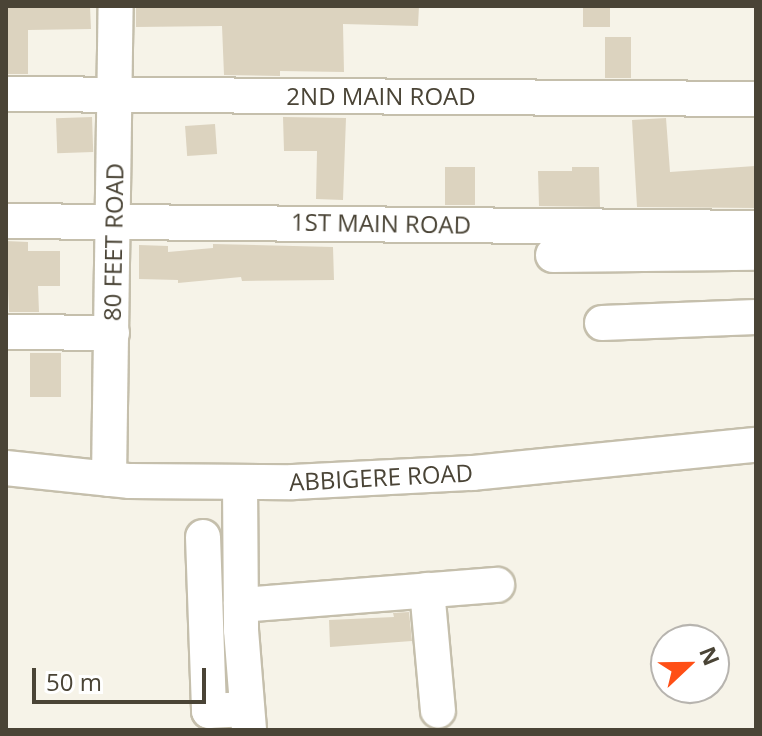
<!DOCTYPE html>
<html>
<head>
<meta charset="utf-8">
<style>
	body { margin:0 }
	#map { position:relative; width:762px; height:736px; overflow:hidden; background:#f6f3e8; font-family:"Open Sans",sans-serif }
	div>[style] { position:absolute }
	.building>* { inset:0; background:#dcd3bf; transform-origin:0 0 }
	.roads { filter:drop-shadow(2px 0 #c5bfac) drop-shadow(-2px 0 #c5bfac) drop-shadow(0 2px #c5bfac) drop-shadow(0 -2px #c5bfac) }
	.minor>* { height:34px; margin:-17px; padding:0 17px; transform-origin:17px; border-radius:17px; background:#fff }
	span { translate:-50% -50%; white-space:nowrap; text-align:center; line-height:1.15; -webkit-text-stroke:6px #fff; paint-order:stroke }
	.street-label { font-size:24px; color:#4a4436 }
	.frame { position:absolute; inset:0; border:8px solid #4a4436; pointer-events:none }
	.north { position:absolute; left:650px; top:624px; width:80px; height:80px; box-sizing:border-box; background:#fff; border:2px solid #b7b4af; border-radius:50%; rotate:68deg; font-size:22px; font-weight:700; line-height:32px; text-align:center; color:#4a4436 }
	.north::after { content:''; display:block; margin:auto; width:28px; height:36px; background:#ff4f16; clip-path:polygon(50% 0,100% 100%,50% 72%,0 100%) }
	.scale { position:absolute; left:32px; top:668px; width:174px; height:36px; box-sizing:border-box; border:4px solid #4a4436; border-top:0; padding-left:10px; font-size:24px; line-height:28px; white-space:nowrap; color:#4a4436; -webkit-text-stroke:6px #fff; paint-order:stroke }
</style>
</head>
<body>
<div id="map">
	<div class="building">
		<i style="clip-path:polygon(6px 6px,90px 6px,91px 29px,28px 30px,28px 74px,6px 74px)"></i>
		<i style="clip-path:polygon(136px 6px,345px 7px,419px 6px,418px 26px,343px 24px,344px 72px,280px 71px,280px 76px,224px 75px,222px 26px,136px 27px)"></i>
		<i style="left:583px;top:6px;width:27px;height:21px"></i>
		<i style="left:605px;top:37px;width:26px;height:41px"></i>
		<i style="left:92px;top:117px;width:35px;height:36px;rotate:88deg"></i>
		<i style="clip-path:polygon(283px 117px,346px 118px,343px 200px,316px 199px,317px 151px,284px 151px)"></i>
		<i style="clip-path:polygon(666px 118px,670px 172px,755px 166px,756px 208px,637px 207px,632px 120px)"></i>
		<i style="left:215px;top:124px;width:30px;height:30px;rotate:86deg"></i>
		<i style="left:445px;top:167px;width:30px;height:38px"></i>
		<i style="clip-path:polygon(572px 167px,599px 167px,600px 207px,539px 206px,538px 171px,572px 171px)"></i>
		<i style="clip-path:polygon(6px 241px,28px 242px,28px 251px,60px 251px,60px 286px,38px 286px,39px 312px,9px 312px)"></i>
		<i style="clip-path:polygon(213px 244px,333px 247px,334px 280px,242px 281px,241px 277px,178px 283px,178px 280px,139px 279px,139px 245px,168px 246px,168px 252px,213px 248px)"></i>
		<i style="left:30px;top:353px;width:31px;height:44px"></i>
		<i style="clip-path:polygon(409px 612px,412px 641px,330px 647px,329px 620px,394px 617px,393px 613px)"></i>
	</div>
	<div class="roads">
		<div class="minor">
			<i style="left:6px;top:94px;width:750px;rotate:0.38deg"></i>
			<i style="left:6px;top:221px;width:750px;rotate:0.53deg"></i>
			<i style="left:553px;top:255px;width:203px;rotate:-0.6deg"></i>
			<i style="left:602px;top:323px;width:154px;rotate:-2.2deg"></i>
			<i style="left:6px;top:332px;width:106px;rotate:0.5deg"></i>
			<i style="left:6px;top:468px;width:125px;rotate:6deg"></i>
			<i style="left:130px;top:481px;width:163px;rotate:0.4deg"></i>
			<i style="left:293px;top:482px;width:180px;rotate:-2.9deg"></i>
			<i style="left:473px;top:473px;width:284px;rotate:-5.7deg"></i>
			<i style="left:109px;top:479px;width:473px;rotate:-89.2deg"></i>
			<i style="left:240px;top:482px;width:148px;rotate:89.6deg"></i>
			<i style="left:241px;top:630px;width:100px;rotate:85.4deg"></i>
			<i style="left:203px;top:537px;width:174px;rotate:88deg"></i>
			<i style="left:209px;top:711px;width:38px;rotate:-3deg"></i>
			<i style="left:427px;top:590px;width:121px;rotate:84.8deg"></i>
			<i style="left:241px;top:605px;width:257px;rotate:-4.5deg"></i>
		</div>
	</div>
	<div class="street-label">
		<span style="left:381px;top:96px">2ND MAIN ROAD</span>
		<span style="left:381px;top:223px;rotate:1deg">1ST MAIN ROAD</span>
		<span style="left:113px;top:242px;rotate:-89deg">80 FEET ROAD</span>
		<span style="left:381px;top:477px;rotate:-3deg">ABBIGERE ROAD</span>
	</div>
	<div class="frame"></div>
	<div class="north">N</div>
	<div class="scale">50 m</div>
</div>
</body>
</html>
